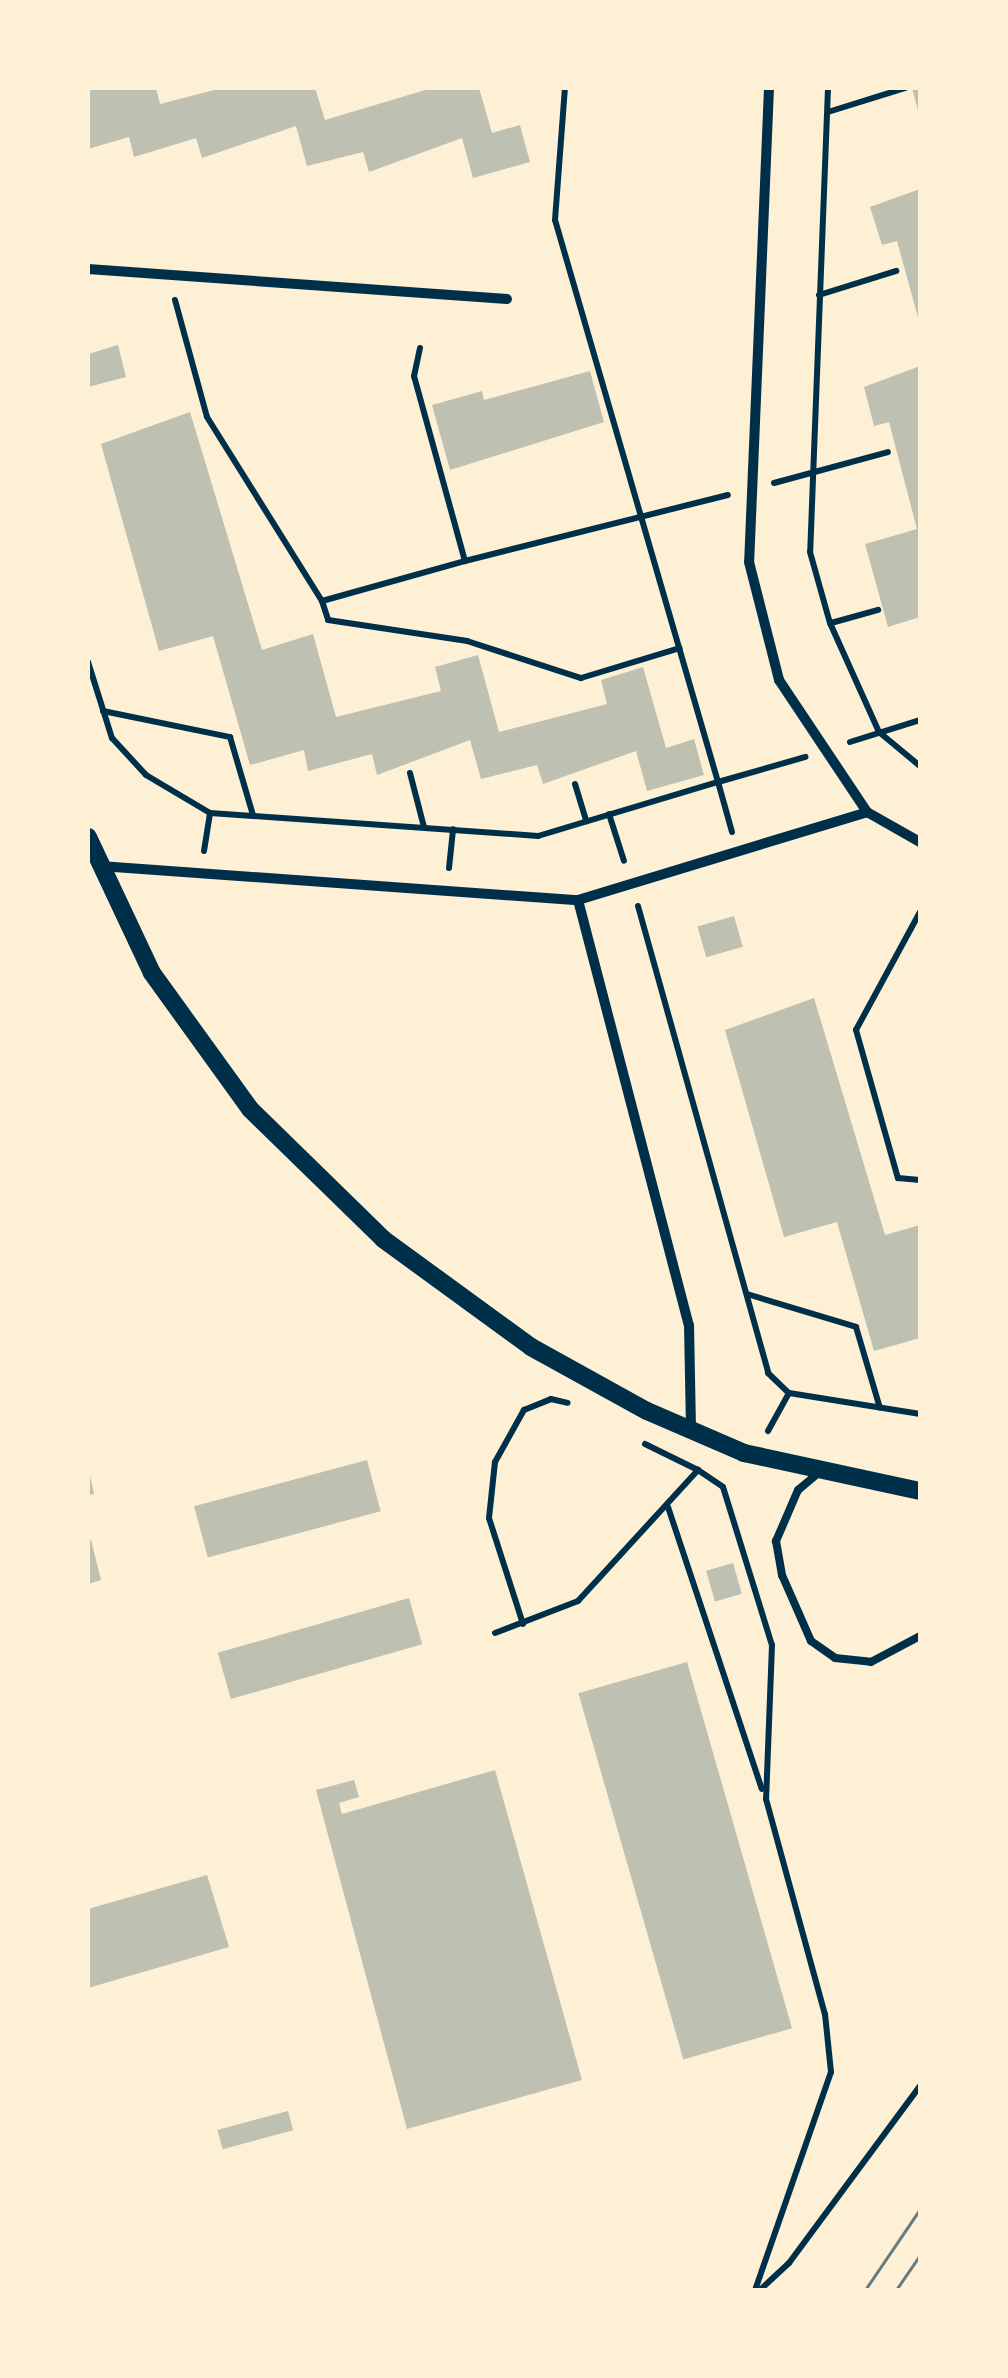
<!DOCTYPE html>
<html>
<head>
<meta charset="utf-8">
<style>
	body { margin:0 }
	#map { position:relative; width:1008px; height:2378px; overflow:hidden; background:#fdf0d5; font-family:"Zilla Slab",serif }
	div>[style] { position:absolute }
	.building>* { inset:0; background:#bec0b2; transform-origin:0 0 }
	.path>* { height:6px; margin:-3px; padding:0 3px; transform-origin:3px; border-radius:3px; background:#003049 }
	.service>* { height:8px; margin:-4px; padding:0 4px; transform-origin:4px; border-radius:4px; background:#003049 }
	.minor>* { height:10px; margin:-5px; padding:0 5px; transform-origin:5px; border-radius:5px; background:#003049 }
	.tertiary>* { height:18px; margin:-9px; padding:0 9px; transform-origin:9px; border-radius:9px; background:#003049 }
	.tram>* { height:2.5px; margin:-1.25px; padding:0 1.25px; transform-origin:1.25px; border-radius:1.25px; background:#657d81 }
	span { translate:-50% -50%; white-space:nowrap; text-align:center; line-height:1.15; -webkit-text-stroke:9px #fdf0d5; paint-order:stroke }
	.frame { position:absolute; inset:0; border:90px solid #fdf0d5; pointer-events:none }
</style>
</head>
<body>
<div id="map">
	<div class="building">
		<i style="clip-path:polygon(88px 88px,156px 88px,160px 104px,222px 88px,315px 88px,325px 120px,432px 88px,479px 88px,492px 133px,520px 125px,530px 162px,473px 178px,462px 138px,369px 172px,363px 152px,307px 166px,296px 126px,202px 158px,196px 138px,134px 157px,129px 137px,88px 149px)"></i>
		<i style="clip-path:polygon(912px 88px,920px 88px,920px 114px,919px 114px)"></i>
		<i style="clip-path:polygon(920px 189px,920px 321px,919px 321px,897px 241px,882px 245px,870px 207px)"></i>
		<i style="clip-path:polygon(118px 345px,126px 377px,88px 387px,88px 354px)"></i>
		<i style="clip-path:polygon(920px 366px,920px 617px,888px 627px,865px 544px,917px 529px,889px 422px,874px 426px,864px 387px)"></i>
		<i style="clip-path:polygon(590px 371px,604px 422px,450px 470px,432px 405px,482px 391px,484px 400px)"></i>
		<i style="clip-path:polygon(190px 412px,262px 650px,313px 634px,336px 717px,441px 691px,435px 667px,478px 655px,499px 732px,607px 704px,601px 680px,643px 667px,666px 748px,694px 739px,704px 775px,647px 791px,636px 751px,543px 784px,537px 765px,481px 779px,470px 740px,377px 775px,372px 754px,308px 771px,304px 750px,250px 765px,213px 636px,159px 651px,101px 444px)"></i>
		<i style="left:734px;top:916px;width:32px;height:38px;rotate:74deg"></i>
		<i style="clip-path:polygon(814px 998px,885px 1235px,920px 1225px,920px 1338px,874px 1351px,837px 1222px,784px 1237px,725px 1030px)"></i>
		<i style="left:367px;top:1460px;width:53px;height:179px;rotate:75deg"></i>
		<i style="clip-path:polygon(88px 1467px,94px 1494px,88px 1495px)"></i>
		<i style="clip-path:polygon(91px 1540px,101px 1580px,88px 1584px,88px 1541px)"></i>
		<i style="left:733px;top:1563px;width:32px;height:28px;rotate:74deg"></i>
		<i style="left:409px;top:1598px;width:48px;height:199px;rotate:74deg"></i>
		<i style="left:687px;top:1662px;width:381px;height:113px;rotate:74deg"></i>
		<i style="clip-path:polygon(495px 1770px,582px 2080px,407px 2129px,316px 1790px,354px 1780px,359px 1797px,339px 1803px,342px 1814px)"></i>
		<i style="clip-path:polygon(207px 1875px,229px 1947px,88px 1988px,88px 1909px)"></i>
		<i style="left:288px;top:2111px;width:20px;height:73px;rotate:75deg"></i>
	</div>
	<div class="path">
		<i style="left:828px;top:88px;width:464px;rotate:92.2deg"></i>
		<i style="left:810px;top:552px;width:74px;rotate:74.3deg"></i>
		<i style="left:830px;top:623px;width:120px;rotate:65.8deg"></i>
		<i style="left:879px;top:732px;width:53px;rotate:39.7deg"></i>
		<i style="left:828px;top:112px;width:81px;rotate:-17.3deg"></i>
		<i style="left:819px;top:295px;width:81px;rotate:-17.3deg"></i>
		<i style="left:175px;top:300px;width:121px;rotate:74.7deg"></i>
		<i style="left:207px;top:417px;width:217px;rotate:58deg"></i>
		<i style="left:322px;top:601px;width:148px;rotate:-15.6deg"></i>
		<i style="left:420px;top:348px;width:29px;rotate:102deg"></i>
		<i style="left:414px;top:376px;width:192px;rotate:74.6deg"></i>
		<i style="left:465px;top:561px;width:271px;rotate:-14.1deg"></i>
		<i style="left:774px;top:483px;width:118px;rotate:-15.2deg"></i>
		<i style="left:322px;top:601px;width:20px;rotate:72deg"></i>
		<i style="left:328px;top:620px;width:141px;rotate:8.6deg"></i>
		<i style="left:467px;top:641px;width:120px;rotate:18deg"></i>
		<i style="left:581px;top:678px;width:103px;rotate:-16.9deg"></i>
		<i style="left:831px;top:623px;width:49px;rotate:-15.5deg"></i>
		<i style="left:88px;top:662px;width:80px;rotate:72.5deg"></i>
		<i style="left:112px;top:738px;width:50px;rotate:47.4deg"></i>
		<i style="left:146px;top:775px;width:74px;rotate:30.7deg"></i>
		<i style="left:210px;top:813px;width:329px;rotate:4deg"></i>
		<i style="left:538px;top:836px;width:188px;rotate:-16.7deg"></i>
		<i style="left:718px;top:782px;width:585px;rotate:-106.17deg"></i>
		<i style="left:555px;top:220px;width:132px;rotate:-85.7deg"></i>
		<i style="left:103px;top:711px;width:130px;rotate:11.6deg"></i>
		<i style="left:230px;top:737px;width:81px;rotate:73.6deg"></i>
		<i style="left:850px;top:742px;width:73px;rotate:-17.4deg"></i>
		<i style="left:410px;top:773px;width:56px;rotate:75.5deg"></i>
		<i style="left:575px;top:784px;width:39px;rotate:73deg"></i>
		<i style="left:609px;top:814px;width:49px;rotate:72.3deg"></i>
		<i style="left:732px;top:832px;width:52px;rotate:-105.6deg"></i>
		<i style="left:718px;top:782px;width:91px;rotate:-16deg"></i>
		<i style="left:204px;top:851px;width:38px;rotate:-81deg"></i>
		<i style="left:449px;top:868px;width:39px;rotate:-84deg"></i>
		<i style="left:638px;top:906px;width:485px;rotate:74.4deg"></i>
		<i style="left:768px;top:1373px;width:29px;rotate:44deg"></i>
		<i style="left:789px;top:1393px;width:133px;rotate:9.1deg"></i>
		<i style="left:920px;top:912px;width:134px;rotate:118.5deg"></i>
		<i style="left:856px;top:1030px;width:154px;rotate:74.2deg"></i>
		<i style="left:898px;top:1178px;width:22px;rotate:5deg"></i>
		<i style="left:747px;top:1294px;width:114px;rotate:16.8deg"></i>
		<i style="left:856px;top:1327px;width:84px;rotate:73.5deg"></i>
		<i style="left:768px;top:1431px;width:43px;rotate:-61.1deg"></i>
		<i style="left:645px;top:1444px;width:59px;rotate:26.1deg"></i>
		<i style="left:668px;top:1507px;width:297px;rotate:71.6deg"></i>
		<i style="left:523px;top:1624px;width:111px;rotate:-107.8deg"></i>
		<i style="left:489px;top:1518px;width:56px;rotate:-83.9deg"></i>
		<i style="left:495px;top:1462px;width:60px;rotate:-60.9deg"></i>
		<i style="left:524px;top:1410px;width:29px;rotate:-22deg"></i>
		<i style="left:551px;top:1399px;width:17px;rotate:13deg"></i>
		<i style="left:495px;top:1633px;width:89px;rotate:-21.1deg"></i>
		<i style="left:578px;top:1601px;width:178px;rotate:-47.5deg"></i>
		<i style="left:698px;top:1470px;width:30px;rotate:34deg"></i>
		<i style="left:723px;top:1487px;width:165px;rotate:72.8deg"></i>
		<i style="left:772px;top:1645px;width:154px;rotate:92.2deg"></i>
		<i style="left:766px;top:1799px;width:223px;rotate:74.7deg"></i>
		<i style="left:825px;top:2014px;width:58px;rotate:84.1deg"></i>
		<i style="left:831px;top:2072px;width:231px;rotate:109.2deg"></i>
		<i style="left:760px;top:2290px;width:40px;rotate:-43deg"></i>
		<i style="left:789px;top:2263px;width:220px;rotate:-53.5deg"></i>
	</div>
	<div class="service">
		<i style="left:822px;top:1470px;width:31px;rotate:140deg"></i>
		<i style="left:798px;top:1490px;width:56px;rotate:113.3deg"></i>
		<i style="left:776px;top:1541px;width:35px;rotate:80deg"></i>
		<i style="left:782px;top:1575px;width:72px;rotate:66.3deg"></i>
		<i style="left:811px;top:1641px;width:29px;rotate:35deg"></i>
		<i style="left:835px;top:1658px;width:36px;rotate:6deg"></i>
		<i style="left:871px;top:1662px;width:55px;rotate:-28deg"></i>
	</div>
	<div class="minor">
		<i style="left:769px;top:88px;width:474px;rotate:92.4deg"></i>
		<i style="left:749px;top:562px;width:122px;rotate:75.7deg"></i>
		<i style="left:779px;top:680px;width:159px;rotate:56.3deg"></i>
		<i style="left:867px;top:812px;width:61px;rotate:29.5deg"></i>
		<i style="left:88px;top:269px;width:420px;rotate:4.1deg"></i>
		<i style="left:100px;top:866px;width:479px;rotate:4.1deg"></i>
		<i style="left:578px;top:900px;width:439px;rotate:75.4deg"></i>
		<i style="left:689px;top:1325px;width:105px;rotate:88.9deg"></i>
		<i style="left:578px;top:900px;width:302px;rotate:-16.9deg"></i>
	</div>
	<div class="tertiary">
		<i style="left:88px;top:837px;width:150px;rotate:64.8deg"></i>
		<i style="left:152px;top:973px;width:168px;rotate:54.2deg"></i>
		<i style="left:250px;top:1109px;width:186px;rotate:44.3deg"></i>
		<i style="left:383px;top:1239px;width:183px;rotate:36.1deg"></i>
		<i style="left:531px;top:1347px;width:132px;rotate:28.9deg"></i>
		<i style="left:647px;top:1411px;width:106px;rotate:23.4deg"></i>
		<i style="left:744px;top:1453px;width:180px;rotate:12.2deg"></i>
	</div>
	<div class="tram">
		<i style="left:865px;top:2290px;width:98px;rotate:-55.8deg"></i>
		<i style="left:896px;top:2290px;width:42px;rotate:-55.6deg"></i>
	</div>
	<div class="frame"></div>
</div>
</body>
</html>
